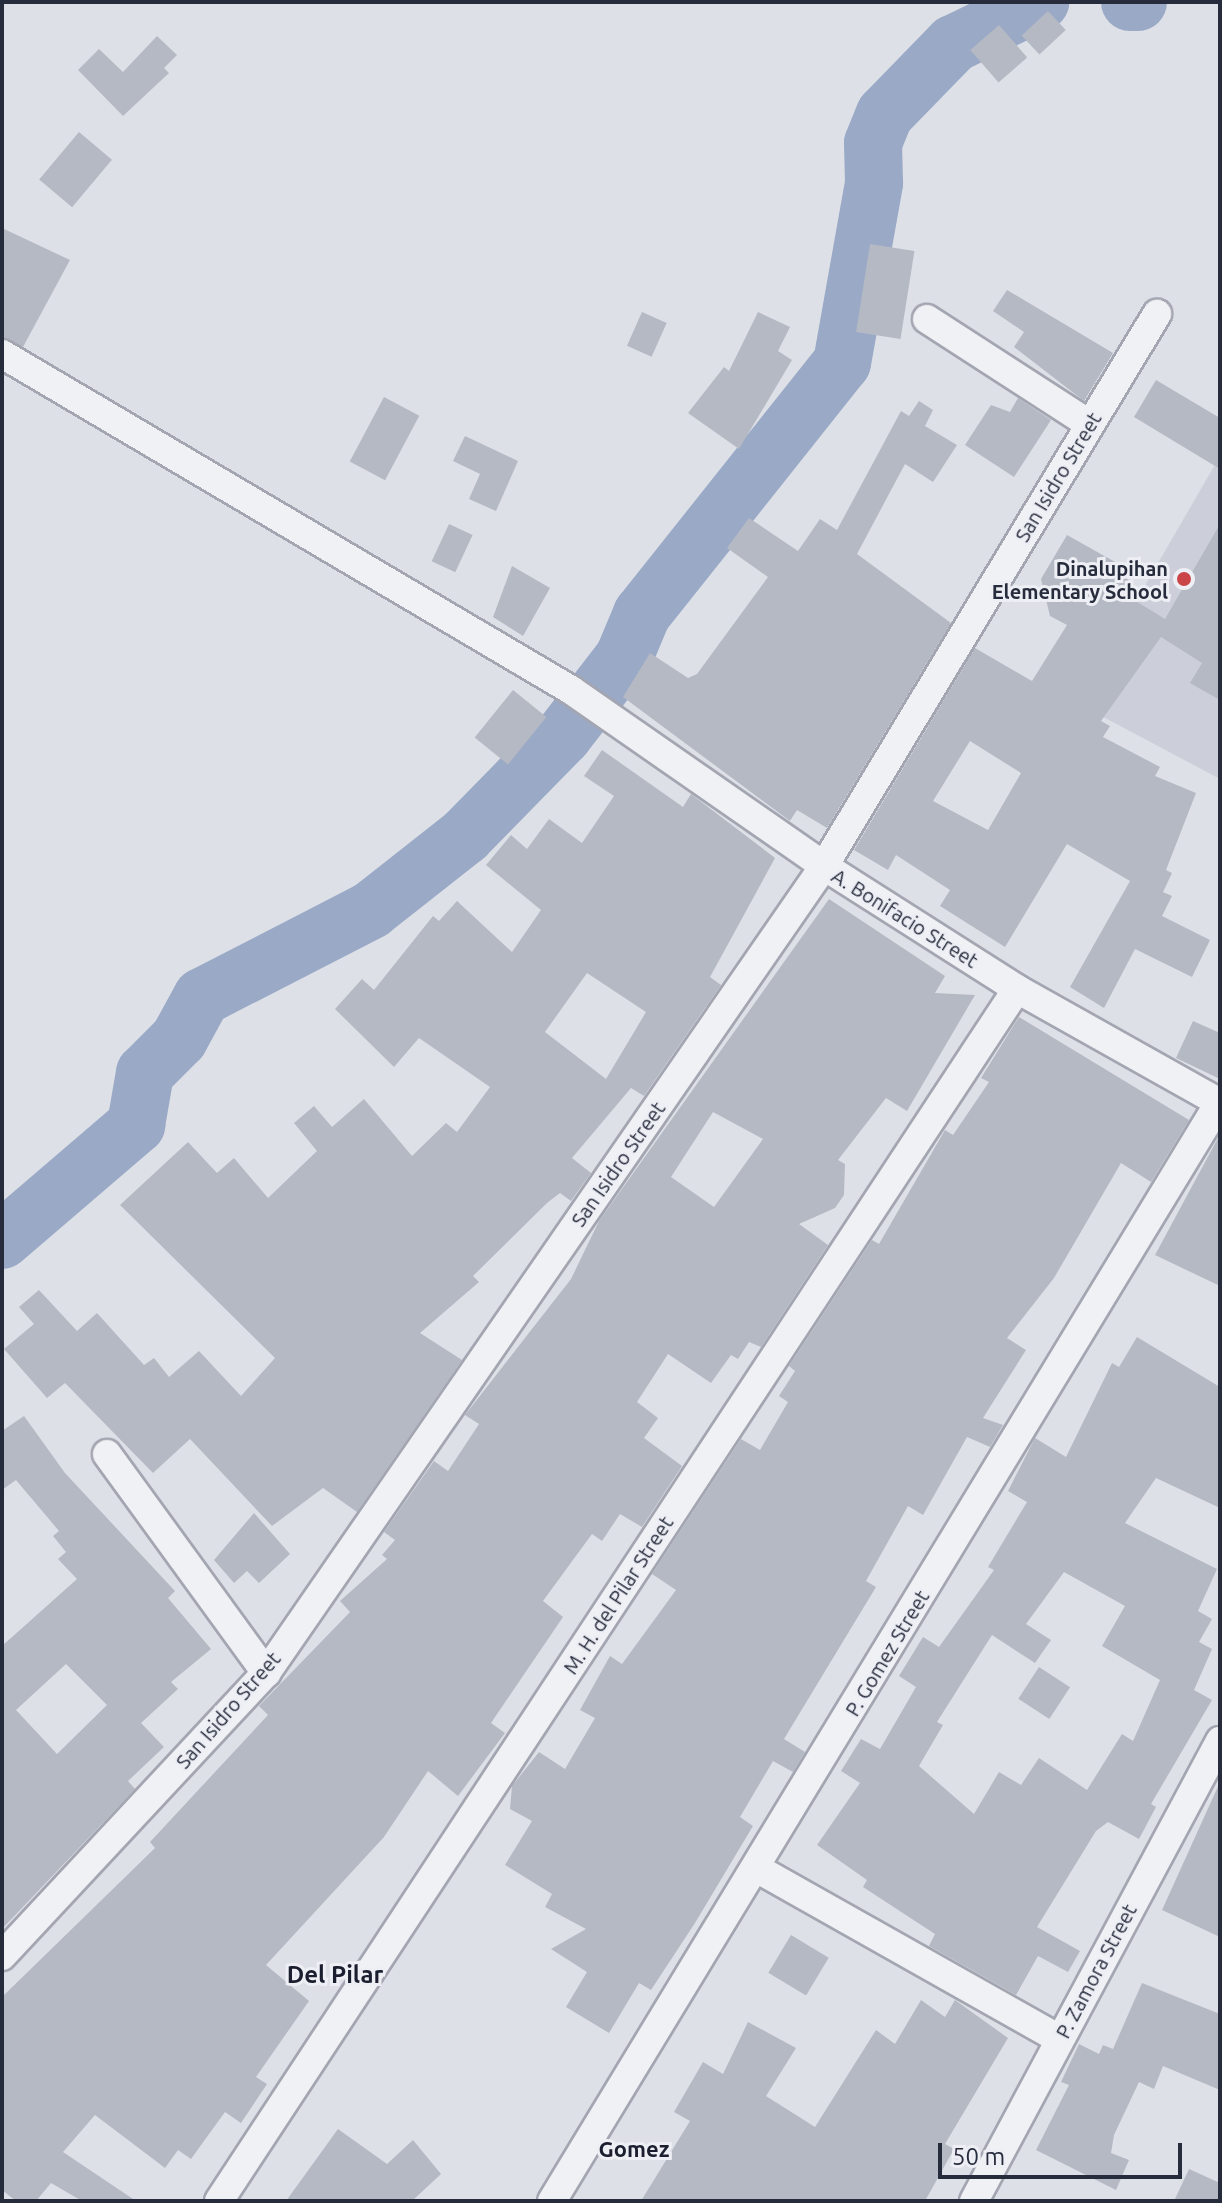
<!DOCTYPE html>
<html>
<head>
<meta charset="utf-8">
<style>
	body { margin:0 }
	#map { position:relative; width:1222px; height:2203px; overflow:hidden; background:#dee0e7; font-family:Ubuntu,sans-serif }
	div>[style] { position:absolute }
	.built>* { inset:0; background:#cccfd9 }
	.river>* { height:58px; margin:-29px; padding:0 29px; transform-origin:29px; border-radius:29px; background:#99a9c6 }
	.building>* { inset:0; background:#b5b9c4; transform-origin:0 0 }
	.roads { filter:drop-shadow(2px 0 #a3a6b1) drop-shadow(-2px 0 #a3a6b1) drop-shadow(0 2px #a3a6b1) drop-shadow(0 -2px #a3a6b1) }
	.street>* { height:28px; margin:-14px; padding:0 14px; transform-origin:14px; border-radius:14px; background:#f0f1f5 }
	.dots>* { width:22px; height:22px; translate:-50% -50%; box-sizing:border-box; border:4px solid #edeff5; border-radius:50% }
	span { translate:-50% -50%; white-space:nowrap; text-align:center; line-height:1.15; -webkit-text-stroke:6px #edeff5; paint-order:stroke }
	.street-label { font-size:20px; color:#272c3d }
	.poi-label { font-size:20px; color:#272c3d; font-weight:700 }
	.right { translate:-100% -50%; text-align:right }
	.neighbourhood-label { font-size:22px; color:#1a1e2e; font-weight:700 }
	.quarter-label { font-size:24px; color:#1a1e2e; font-weight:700 }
	.frame { position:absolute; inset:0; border:4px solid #272c3d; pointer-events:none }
	.scale { position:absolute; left:938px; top:2143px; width:244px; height:36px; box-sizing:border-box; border:4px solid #272c3d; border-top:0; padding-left:10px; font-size:24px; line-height:28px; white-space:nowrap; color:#272c3d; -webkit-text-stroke:6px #edeff5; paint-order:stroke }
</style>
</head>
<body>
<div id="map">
	<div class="built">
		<i style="clip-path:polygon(1220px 456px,1220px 779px,1077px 703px)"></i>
	</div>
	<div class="river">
		<i style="left:1130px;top:2px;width:8px"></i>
		<i style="left:2px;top:1240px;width:177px;rotate:-40.6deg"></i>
		<i style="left:136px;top:1125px;width:53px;rotate:-80.2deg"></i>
		<i style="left:145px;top:1073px;width:48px;rotate:-45deg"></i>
		<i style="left:179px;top:1039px;width:48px;rotate:-61.3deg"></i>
		<i style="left:202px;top:997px;width:190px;rotate:-27.2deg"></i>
		<i style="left:371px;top:910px;width:120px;rotate:-38.2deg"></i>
		<i style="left:465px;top:836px;width:140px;rotate:-45.6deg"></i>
		<i style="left:563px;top:736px;width:100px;rotate:-52.3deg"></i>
		<i style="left:624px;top:657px;width:47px;rotate:-67.3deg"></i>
		<i style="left:642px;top:614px;width:321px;rotate:-51.5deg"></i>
		<i style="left:842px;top:363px;width:183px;rotate:-79.9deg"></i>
		<i style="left:874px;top:183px;width:40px;rotate:-91.4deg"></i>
		<i style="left:873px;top:143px;width:31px;rotate:-68deg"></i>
		<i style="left:885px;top:114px;width:98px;rotate:-45.8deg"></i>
		<i style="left:953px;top:44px;width:97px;rotate:-25.8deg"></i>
	</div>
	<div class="building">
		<i style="left:1048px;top:11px;width:26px;height:36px;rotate:47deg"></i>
		<i style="left:999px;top:25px;width:43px;height:38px;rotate:49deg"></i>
		<i style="clip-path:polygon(157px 36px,177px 55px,164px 68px,169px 73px,123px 116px,78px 70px,99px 49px,123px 72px)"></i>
		<i style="left:79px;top:132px;width:43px;height:62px;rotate:40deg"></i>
		<i style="clip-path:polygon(2px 228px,70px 260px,23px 347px,2px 337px)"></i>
		<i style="left:870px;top:244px;width:45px;height:89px;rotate:9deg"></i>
		<i style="clip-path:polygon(1007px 290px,1113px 353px,1084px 401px,1014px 347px,1024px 332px,993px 311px)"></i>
		<i style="left:642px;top:312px;width:27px;height:37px;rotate:24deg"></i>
		<i style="clip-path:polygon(758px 312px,790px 327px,778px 351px,792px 360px,739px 449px,688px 413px,724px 367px,729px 371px)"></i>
		<i style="clip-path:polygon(1156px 380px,1220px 418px,1220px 469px,1134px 417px)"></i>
		<i style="left:384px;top:397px;width:40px;height:73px;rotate:28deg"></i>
		<i style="clip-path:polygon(1018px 398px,1051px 420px,1014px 477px,965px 445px,991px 405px,1010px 412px)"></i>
		<i style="clip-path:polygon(919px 401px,933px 410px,925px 426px,957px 445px,933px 482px,905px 464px,857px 554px,951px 623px,827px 828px,797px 810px,790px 821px,623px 697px,650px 653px,688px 678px,697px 674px,768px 577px,727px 548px,749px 518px,798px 551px,820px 519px,837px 530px,901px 411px,909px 416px)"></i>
		<i style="clip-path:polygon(465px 436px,518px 461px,496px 511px,469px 499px,480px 474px,453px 461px)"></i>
		<i style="left:449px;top:524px;width:26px;height:41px;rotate:25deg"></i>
		<i style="clip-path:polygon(evenodd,1220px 524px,1220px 700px,1190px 683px,1202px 663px,1161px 637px,1101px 721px,1110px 726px,1103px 737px,1160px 767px,1155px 776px,1196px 793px,1166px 870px,1172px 873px,1163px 892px,1172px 896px,1162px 916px,1210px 940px,1192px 977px,1135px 949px,1104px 1008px,1070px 987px,1130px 881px,1067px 844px,1005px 947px,940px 906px,950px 890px,896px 855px,888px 870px,854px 850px,975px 648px,1032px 681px,1067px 625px,1050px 616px,1041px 579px,1067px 535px,1133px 572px,1121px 592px,1165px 619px,1220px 524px,970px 741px,1021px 773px,988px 830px,933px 801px,970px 741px)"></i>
		<i style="clip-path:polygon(512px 566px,550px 588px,523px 636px,493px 617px)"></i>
		<i style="left:513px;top:690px;width:43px;height:61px;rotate:39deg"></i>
		<i style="clip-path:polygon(evenodd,602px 750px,683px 807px,691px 794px,775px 858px,710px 977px,721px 985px,644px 1096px,631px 1088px,572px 1158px,591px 1173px,571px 1201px,560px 1193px,547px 1203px,473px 1276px,479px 1282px,420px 1333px,462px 1360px,357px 1512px,323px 1488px,272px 1526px,190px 1439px,153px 1473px,65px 1383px,47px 1398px,4px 1349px,34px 1324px,19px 1307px,39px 1290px,77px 1331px,97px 1313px,144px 1365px,154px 1358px,169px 1377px,199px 1351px,241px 1396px,275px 1358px,120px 1205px,188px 1142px,217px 1173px,234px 1158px,268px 1198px,317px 1151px,294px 1123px,314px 1106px,332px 1127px,364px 1099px,412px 1156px,446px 1123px,457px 1132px,490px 1087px,419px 1038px,394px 1067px,335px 1009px,362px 979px,374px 990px,433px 916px,439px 921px,457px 901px,512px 952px,541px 910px,486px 865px,511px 835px,527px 849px,549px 819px,582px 843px,614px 796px,584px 776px,602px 750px,587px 973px,646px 1012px,606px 1079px,545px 1032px,587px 973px)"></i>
		<i style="clip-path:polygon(evenodd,829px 899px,945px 976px,935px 993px,975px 995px,907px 1111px,886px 1098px,838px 1160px,845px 1164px,844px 1195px,835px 1208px,799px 1224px,828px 1245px,761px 1347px,749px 1342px,738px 1359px,731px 1355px,711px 1383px,668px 1354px,637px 1402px,658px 1418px,644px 1438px,682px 1466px,642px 1527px,620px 1514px,602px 1541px,592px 1534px,543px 1601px,563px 1617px,491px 1723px,505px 1733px,458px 1796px,428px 1771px,384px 1837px,266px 1965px,309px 2001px,256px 2077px,267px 2084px,241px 2123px,225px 2112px,191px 2159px,178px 2150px,165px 2168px,95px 2115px,63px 2152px,136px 2201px,82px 2201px,51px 2183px,36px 2201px,16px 2201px,2px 2190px,2px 1997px,155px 1848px,150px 1842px,268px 1715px,259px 1706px,350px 1612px,340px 1601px,387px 1559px,382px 1555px,395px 1540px,384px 1532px,434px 1461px,448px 1471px,479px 1424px,465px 1415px,571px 1279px,599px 1221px,829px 899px,713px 1112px,763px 1139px,714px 1207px,671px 1177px,713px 1112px)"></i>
		<i style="clip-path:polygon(1019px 1017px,1189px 1120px,1151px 1182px,1121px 1163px,1054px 1278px,1007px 1338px,1026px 1350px,983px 1418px,1003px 1425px,990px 1447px,967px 1437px,923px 1515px,908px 1506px,866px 1581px,876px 1587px,784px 1739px,805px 1752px,793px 1772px,773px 1761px,740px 1817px,753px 1826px,695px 1923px,651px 1990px,639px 1983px,609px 2033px,566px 2007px,587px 1972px,551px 1949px,586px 1929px,545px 1907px,552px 1894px,505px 1865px,532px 1821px,510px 1809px,512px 1786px,539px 1752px,565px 1769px,595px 1718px,580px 1710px,610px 1656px,622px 1664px,676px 1590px,652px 1574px,741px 1439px,760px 1450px,788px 1402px,779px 1396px,795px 1371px,789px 1366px,872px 1240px,879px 1244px,945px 1130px,953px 1135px,989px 1082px,981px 1078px)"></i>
		<i style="clip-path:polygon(1193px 1021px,1220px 1033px,1220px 1079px,1176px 1058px)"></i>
		<i style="clip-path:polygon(1218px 1138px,1220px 1140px,1220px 1286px,1155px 1255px)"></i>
		<i style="clip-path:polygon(evenodd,1137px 1337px,1220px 1387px,1220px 1508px,1156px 1478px,1125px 1523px,1217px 1569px,1198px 1611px,1212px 1619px,1199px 1642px,1212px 1649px,1194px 1690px,1212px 1700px,1151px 1804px,1156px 1807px,1139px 1839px,1108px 1822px,1096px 1831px,1037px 1927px,1080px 1951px,1068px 1972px,1038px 1956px,1016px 1995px,929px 1946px,935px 1934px,863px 1887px,867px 1880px,817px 1845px,860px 1783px,841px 1771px,861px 1739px,880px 1749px,916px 1687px,899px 1676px,923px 1637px,939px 1647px,994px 1570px,988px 1567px,1027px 1502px,1008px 1491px,1035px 1438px,1066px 1457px,1112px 1363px,1119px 1367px,1137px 1337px,1064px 1572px,1125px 1606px,1102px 1646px,1160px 1680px,1133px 1741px,1122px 1734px,1087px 1790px,1039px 1758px,1021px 1785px,999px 1772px,974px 1814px,919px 1766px,943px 1725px,937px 1722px,992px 1635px,1035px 1663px,1051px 1640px,1026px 1624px,1064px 1572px)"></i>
		<i style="clip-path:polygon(evenodd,24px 1416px,65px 1473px,175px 1591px,168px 1598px,211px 1649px,171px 1682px,178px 1689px,141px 1723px,164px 1747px,128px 1781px,135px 1789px,2px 1929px,2px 1646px,77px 1579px,58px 1559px,66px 1552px,53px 1536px,59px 1531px,16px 1480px,2px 1490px,2px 1431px,24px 1416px,66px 1664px,107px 1705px,57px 1754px,16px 1710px,66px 1664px)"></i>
		<i style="clip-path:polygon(254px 1513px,290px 1554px,259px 1583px,247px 1571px,234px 1583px,214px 1560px)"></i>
		<i style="left:1039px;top:1667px;width:37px;height:38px;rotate:33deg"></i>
		<i style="clip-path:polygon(1220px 1782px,1220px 1937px,1162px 1910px)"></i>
		<i style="left:791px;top:1935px;width:44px;height:44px;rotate:31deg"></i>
		<i style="clip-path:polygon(1142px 1983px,1220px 2014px,1220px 2090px,1163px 2066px,1154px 2089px,1139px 2082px,1114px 2135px,1111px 2153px,1129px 2160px,1116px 2190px,1036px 2150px,1069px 2085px,1061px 2082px,1079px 2044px,1099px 2054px,1103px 2045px,1113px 2049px)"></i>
		<i style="clip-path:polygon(921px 2000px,945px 2017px,955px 2000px,1008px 2038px,945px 2144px,954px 2149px,925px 2201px,641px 2201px,690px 2121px,674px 2112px,703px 2062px,723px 2074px,748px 2022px,796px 2048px,766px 2096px,815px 2127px,876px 2030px,895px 2044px)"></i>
		<i style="clip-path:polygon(338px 2129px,387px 2164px,413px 2140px,441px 2174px,412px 2201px,286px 2201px)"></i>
		<i style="clip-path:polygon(1189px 2169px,1220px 2183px,1220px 2201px,1174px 2201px)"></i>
	</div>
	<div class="roads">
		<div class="street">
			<i style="left:927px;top:319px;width:193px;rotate:32.9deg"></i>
			<i style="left:2px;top:354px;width:661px;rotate:30.56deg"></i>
			<i style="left:571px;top:690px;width:308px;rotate:34.8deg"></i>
			<i style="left:824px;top:866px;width:229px;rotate:32.5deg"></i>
			<i style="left:1017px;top:989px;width:233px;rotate:29.3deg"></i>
			<i style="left:107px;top:1454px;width:271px;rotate:54deg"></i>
			<i style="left:756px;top:1868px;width:348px;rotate:29.4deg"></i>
			<i style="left:2px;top:1956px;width:387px;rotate:-47deg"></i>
			<i style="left:266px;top:1673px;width:981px;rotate:-55.34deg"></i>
			<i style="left:824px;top:866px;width:645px;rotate:-58.9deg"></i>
			<i style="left:219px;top:2201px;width:1451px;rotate:-56.64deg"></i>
			<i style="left:552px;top:2201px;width:1285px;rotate:-58.72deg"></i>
			<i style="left:974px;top:2201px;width:522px;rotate:-61.86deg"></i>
		</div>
	</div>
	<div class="dots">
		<i style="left:1184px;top:579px;background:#ca4547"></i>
	</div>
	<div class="street-label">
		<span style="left:1058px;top:477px;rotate:-59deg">San Isidro Street</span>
		<span style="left:905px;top:918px;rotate:32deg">A. Bonifacio Street</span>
		<span style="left:618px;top:1164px;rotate:-55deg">San Isidro Street</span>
		<span style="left:618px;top:1595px;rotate:-57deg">M. H. del Pilar Street</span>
		<span style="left:887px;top:1653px;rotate:-59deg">P. Gomez Street</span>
		<span style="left:228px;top:1710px;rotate:-49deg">San Isidro Street</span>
		<span style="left:1096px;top:1971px;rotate:-62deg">P. Zamora Street</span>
	</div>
	<div class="poi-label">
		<span class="right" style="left:1168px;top:580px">Dinalupihan<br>Elementary School</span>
	</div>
	<div class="neighbourhood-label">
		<span style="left:634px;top:2149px">Gomez</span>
	</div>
	<div class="quarter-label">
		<span style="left:335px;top:1975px">Del Pilar</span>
	</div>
	<div class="frame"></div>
	<div class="scale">50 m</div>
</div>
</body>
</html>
